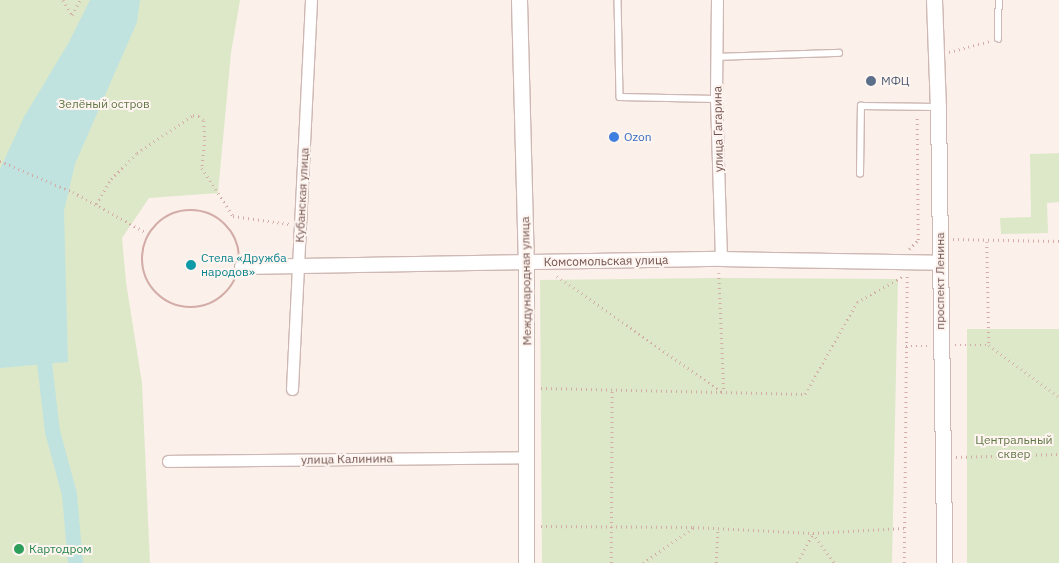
<!DOCTYPE html>
<html>
<head>
<meta charset="utf-8">
<style>
	body { margin:0 }
	#map { position:relative; width:1059px; height:563px; overflow:hidden; background:#fbf0ea; font-family:"IBM Plex Sans",sans-serif }
	div>[style] { position:absolute }
	.green>* { inset:0; background:#dde8c9; transform-origin:0 0 }
	.water>* { inset:0; background:#c0e3df }
	.canal>* { height:15px; margin:-7.5px; padding:0 7.5px; transform-origin:7.5px; border-radius:7.5px; background:#c0e3df }
	.path>* { height:2.5px; margin-top:-1.25px; transform-origin:0; background:repeating-linear-gradient(90deg,#d3aca7 0 1px,transparent 0 5px) }
	.path>.ring { margin:-1.25px; padding:0; box-sizing:content-box; background:none; border:2.5px solid #d3aca7; border-radius:50% }
	.roads { filter:drop-shadow(1px 0 #ceb8b3) drop-shadow(-1px 0 #ceb8b3) drop-shadow(0 1px #ceb8b3) drop-shadow(0 -1px #ceb8b3) }
	.service>* { height:5.5px; margin:-2.75px; padding:0 2.75px; transform-origin:2.75px; border-radius:2.75px; background:#fff }
	.minor>* { height:11px; margin:-5.5px; padding:0 5.5px; transform-origin:5.5px; border-radius:5.5px; background:#fff }
	.tertiary>* { height:14px; margin:-7px; padding:0 7px; transform-origin:7px; border-radius:7px; background:#fff }
	.secondary>* { height:15px; margin:-7.5px; padding:0 7.5px; transform-origin:7.5px; border-radius:7.5px; background:#fff }
	.dots>* { width:14px; height:14px; translate:-50% -50%; box-sizing:border-box; border:2px solid #fef5f0; border-radius:50% }
	span { translate:-50% -50%; white-space:nowrap; text-align:center; line-height:1.15; -webkit-text-stroke:4px #fef5f0; paint-order:stroke }
	.service-label { font-size:12px; color:#4e5e75 }
	.left { translate:0 -50%; text-align:left }
	.park-label { font-size:12px; color:#637848 }
	.street-label { font-size:12px; color:#73534f }
	.shop-label { font-size:12px; color:#366cbe }
	.culture-label { font-size:12px; color:#0d838f }
	.leisure-label { font-size:12px; color:#27864d }
</style>
</head>
<body>
<div id="map">
	<div class="green">
		<i style="clip-path:polygon(0 0,240px 0,231px 53px,218px 193px,149px 198px,122px 238px,126px 282px,142px 383px,150px 563px,0 563px)"></i>
		<i style="clip-path:polygon(1059px 153px,1059px 202px,1047px 203px,1048px 233px,1001px 234px,1000px 218px,1031px 217px,1030px 154px)"></i>
		<i style="clip-path:polygon(718px 278px,898px 279px,892px 563px,542px 563px,540px 280px)"></i>
		<i style="left:1059px;top:329px;width:234px;height:92px;rotate:90deg"></i>
	</div>
	<div class="water">
		<i style="clip-path:polygon(90px 0,140px 0,137px 22px,75px 164px,64px 211px,68px 362px,0 368px,0 169px,24px 117px,69px 42px)"></i>
	</div>
	<div class="canal">
		<i style="left:42px;top:345px;width:87px;rotate:83.4deg"></i>
		<i style="left:52px;top:431px;width:65px;rotate:74.9deg"></i>
		<i style="left:69px;top:494px;width:69px;rotate:85deg"></i>
	</div>
	<div class="path">
		<i style="left:63px;top:0;width:17px;rotate:59deg"></i>
		<i style="left:72px;top:15px;width:17px;rotate:-62deg"></i>
		<i style="left:949px;top:52px;width:42px;rotate:-15deg"></i>
		<i style="left:0;top:161px;width:79px;rotate:23deg"></i>
		<i style="left:73px;top:192px;width:85px;rotate:29deg"></i>
		<i style="left:96px;top:204px;width:29px;rotate:-59deg"></i>
		<i style="left:111px;top:179px;width:37px;rotate:-45deg"></i>
		<i style="left:137px;top:153px;width:68px;rotate:-34.2deg"></i>
		<i style="left:193px;top:115px;width:6px;rotate:9deg"></i>
		<i style="left:199px;top:116px;width:7px;rotate:45deg"></i>
		<i style="left:204px;top:121px;width:19px;rotate:87deg"></i>
		<i style="left:205px;top:140px;width:28px;rotate:96deg"></i>
		<i style="left:202px;top:168px;width:57px;rotate:57.1deg"></i>
		<i style="left:233px;top:216px;width:57px;rotate:8.1deg"></i>
		<i class="ring" style="left:142px;top:210px;width:95.5px;height:95.5px"></i>
		<i style="left:953px;top:239px;width:106px;rotate:1.1deg"></i>
		<i style="left:987px;top:242px;width:103px;rotate:88.9deg"></i>
		<i style="left:909px;top:249px;width:13px;rotate:-45deg"></i>
		<i style="left:918px;top:240px;width:124px;rotate:-90.5deg"></i>
		<i style="left:719px;top:273px;width:120px;rotate:87.6deg"></i>
		<i style="left:557px;top:276px;width:202px;rotate:35.1deg"></i>
		<i style="left:955px;top:345px;width:34px"></i>
		<i style="left:989px;top:345px;width:87px;rotate:36.6deg"></i>
		<i style="left:906px;top:346px;width:21px"></i>
		<i style="left:541px;top:388px;width:264px;rotate:1.3deg"></i>
		<i style="left:805px;top:394px;width:106px;rotate:-60.5deg"></i>
		<i style="left:857px;top:302px;width:54px;rotate:-29deg"></i>
		<i style="left:956px;top:457px;width:103px;rotate:-1.7deg"></i>
		<i style="left:541px;top:526px;width:152px;rotate:0.4deg"></i>
		<i style="left:693px;top:527px;width:120px;rotate:2.9deg"></i>
		<i style="left:813px;top:533px;width:91px;rotate:-3.1deg"></i>
		<i style="left:611px;top:563px;width:173px;rotate:-89.7deg"></i>
		<i style="left:643px;top:563px;width:61px;rotate:-35deg"></i>
		<i style="left:716px;top:563px;width:35px;rotate:-87deg"></i>
		<i style="left:797px;top:563px;width:34px;rotate:-62deg"></i>
		<i style="left:813px;top:533px;width:37px;rotate:54deg"></i>
		<i style="left:904px;top:563px;width:287px;rotate:-89.4deg"></i>
	</div>
	<div class="roads">
		<div class="service">
			<i style="left:618px;top:0;width:97px;rotate:88.8deg"></i>
			<i style="left:620px;top:97px;width:96px;rotate:1.2deg"></i>
			<i style="left:998px;top:39px;width:39px;rotate:-89deg"></i>
			<i style="left:717px;top:57px;width:122px;rotate:-1.9deg"></i>
			<i style="left:860px;top:174px;width:68px;rotate:-89.2deg"></i>
			<i style="left:861px;top:106px;width:75px;rotate:0.8deg"></i>
		</div>
		<div class="minor">
			<i style="left:717px;top:0;width:99px;rotate:90.6deg"></i>
			<i style="left:716px;top:99px;width:160px;rotate:88.2deg"></i>
			<i style="left:292px;top:389px;width:389px;rotate:-87.2deg"></i>
			<i style="left:168px;top:461px;width:358px;rotate:-0.6deg"></i>
		</div>
		<div class="tertiary">
			<i style="left:242px;top:267px;width:479px;rotate:-1deg"></i>
			<i style="left:721px;top:259px;width:219px;rotate:1deg"></i>
		</div>
		<div class="secondary">
			<i style="left:519px;top:0;width:262px;rotate:88.5deg"></i>
			<i style="left:526px;top:262px;width:301px;rotate:90deg"></i>
			<i style="left:934px;top:0;width:107px;rotate:87.9deg"></i>
			<i style="left:938px;top:107px;width:456px;rotate:89.2deg"></i>
		</div>
	</div>
	<div class="dots">
		<i style="left:871px;top:81px;background:#5c6f8a"></i>
		<i style="left:614px;top:137px;background:#3f7fe0"></i>
		<i style="left:191px;top:265px;background:#0f9aa8"></i>
		<i style="left:19px;top:549px;background:#2e9e5b"></i>
	</div>
	<div class="service-label">
		<span class="left" style="left:881px;top:81px">МФЦ</span>
	</div>
	<div class="park-label">
		<span style="left:104px;top:104px">Зелёный остров</span>
		<span style="left:1014px;top:447px">Центральный<br>сквер</span>
	</div>
	<div class="street-label">
		<span style="left:718px;top:129px;rotate:-91deg">улица Гагарина</span>
		<span style="left:302px;top:195px;rotate:-87deg">Кубанская улица</span>
		<span style="left:606px;top:261px;rotate:-1deg">Комсомольская улица</span>
		<span style="left:526px;top:281px;rotate:-91deg">Международная улица</span>
		<span style="left:940px;top:281px;rotate:-90deg">проспект Ленина</span>
		<span style="left:347px;top:459px;rotate:-1deg">улица Калинина</span>
	</div>
	<div class="shop-label">
		<span class="left" style="left:624px;top:137px">Ozon</span>
	</div>
	<div class="culture-label">
		<span class="left" style="left:201px;top:265px">Стела «Дружба<br>народов»</span>
	</div>
	<div class="leisure-label">
		<span class="left" style="left:29px;top:549px">Картодром</span>
	</div>
</div>
</body>
</html>
